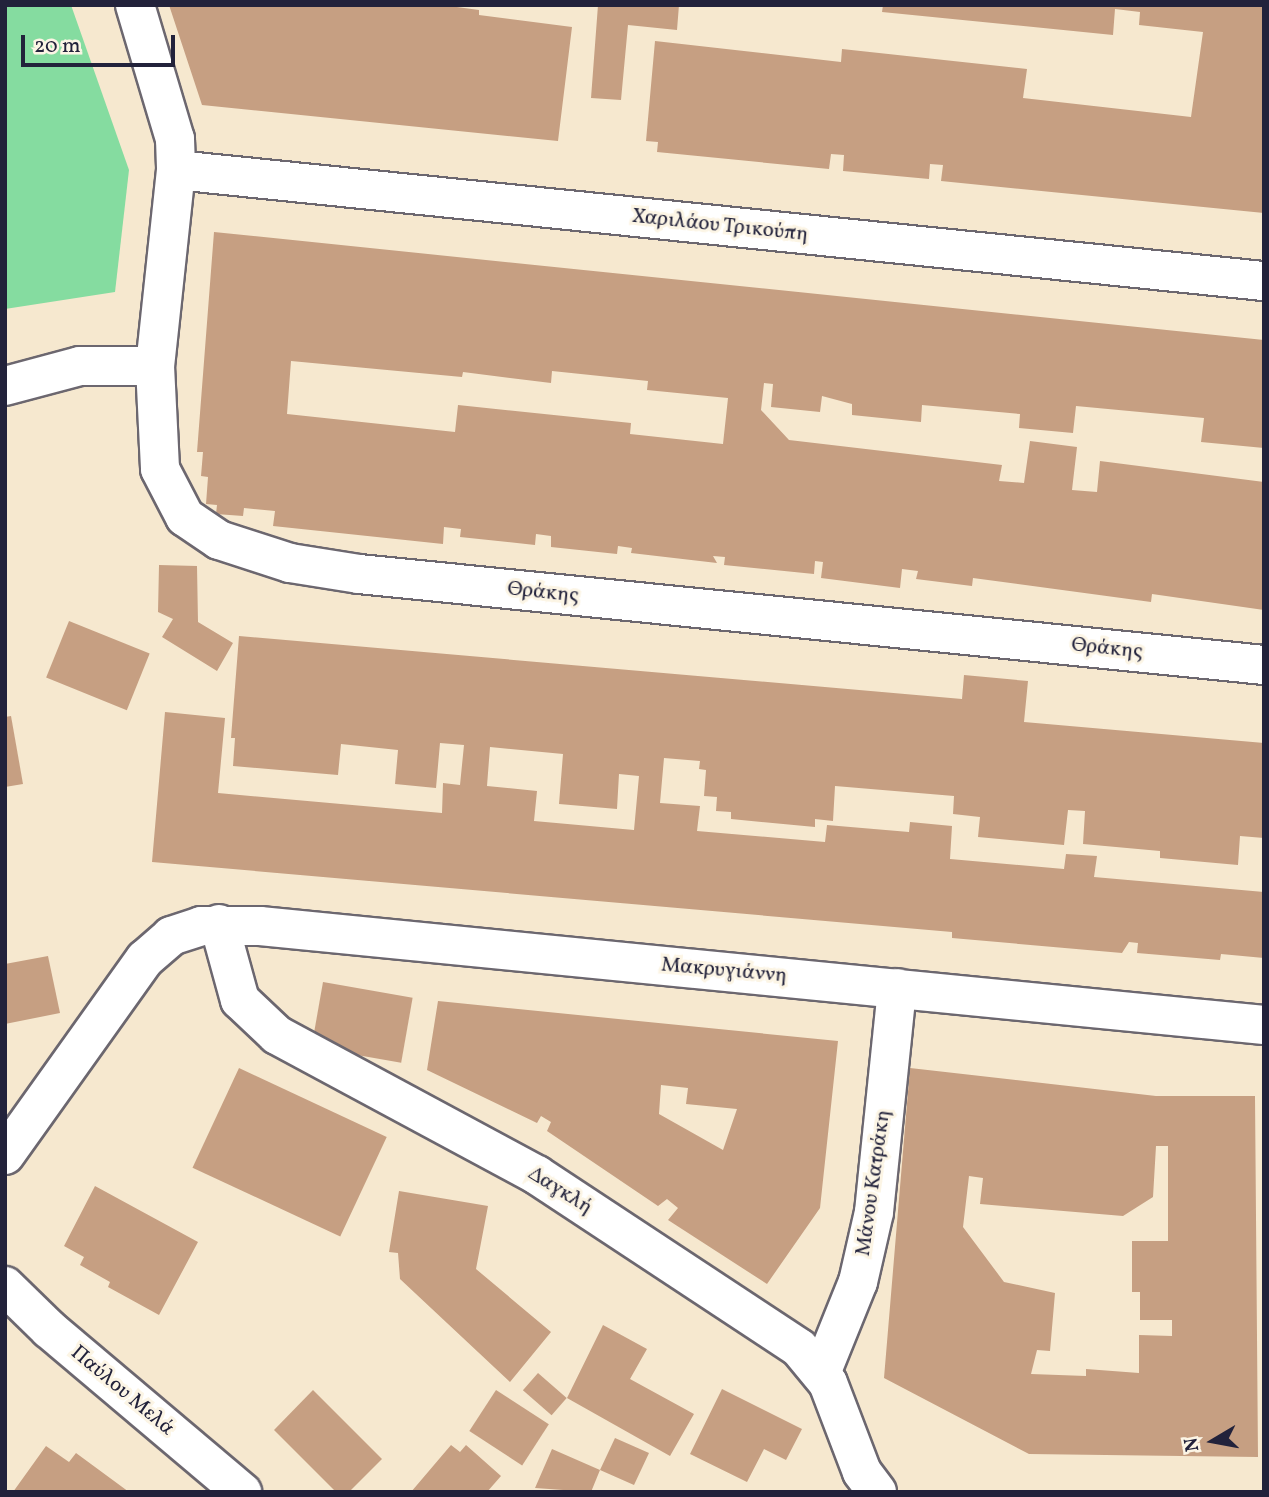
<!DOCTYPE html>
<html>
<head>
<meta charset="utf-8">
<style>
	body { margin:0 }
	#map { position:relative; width:1269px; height:1497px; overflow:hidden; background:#f6e8cf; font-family:Vollkorn,serif }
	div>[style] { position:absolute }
	.green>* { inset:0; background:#85dca0 }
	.building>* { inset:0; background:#c69f82; transform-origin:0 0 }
	.roads { filter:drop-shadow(2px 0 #6c676f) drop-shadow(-2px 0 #6c676f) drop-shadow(0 2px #6c676f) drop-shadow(0 -2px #6c676f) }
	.street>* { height:38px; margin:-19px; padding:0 19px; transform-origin:19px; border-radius:19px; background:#fff }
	span { translate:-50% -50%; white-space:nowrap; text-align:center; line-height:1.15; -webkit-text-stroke:6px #fcf5e5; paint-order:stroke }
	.street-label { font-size:21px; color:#22223b }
	.frame { position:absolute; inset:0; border:7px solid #22223b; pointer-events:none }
	.north { position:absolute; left:1178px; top:1406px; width:70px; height:70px; -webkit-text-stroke:5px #fcf5e5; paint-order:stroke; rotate:260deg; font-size:19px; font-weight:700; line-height:28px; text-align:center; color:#22223b }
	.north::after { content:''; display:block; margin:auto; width:24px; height:32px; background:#22223b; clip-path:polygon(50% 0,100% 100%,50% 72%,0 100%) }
	.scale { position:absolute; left:21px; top:35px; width:154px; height:32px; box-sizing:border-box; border:4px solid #22223b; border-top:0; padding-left:9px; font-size:21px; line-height:24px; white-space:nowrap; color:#22223b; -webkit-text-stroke:5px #fcf5e5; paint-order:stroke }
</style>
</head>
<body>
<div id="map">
	<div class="green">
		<i style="clip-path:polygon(5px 5px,71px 5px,129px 170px,115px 292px,5px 309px)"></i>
	</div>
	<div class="building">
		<i style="clip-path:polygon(169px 5px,442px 5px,479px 10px,479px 15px,572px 27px,558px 141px,202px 105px)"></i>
		<i style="clip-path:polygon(598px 5px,679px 5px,677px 30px,628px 25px,621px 100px,591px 98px)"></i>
		<i style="clip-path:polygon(883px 5px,1264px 5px,1264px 213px,941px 181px,943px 165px,930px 164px,929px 179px,843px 171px,844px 155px,831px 154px,829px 169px,657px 152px,658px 142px,646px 141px,655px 41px,841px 62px,842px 49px,1027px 69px,1023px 98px,1191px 117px,1203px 32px,1139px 25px,1140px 12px,1115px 9px,1113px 35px,882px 12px)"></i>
		<i style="clip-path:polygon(evenodd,214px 232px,1264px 340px,1264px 448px,1201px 442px,1204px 418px,1076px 406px,1073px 433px,1019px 428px,1020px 414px,922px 405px,921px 422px,852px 415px,852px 404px,822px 396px,820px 412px,771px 407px,773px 384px,764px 383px,761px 410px,789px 440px,1002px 465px,999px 481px,1024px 483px,1030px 441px,1077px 447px,1072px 490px,1097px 492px,1100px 461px,1264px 482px,1264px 610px,1152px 594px,1151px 602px,973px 578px,972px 586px,916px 579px,918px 571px,902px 569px,900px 588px,821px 578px,823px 562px,815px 561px,814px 574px,724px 565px,725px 557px,713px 556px,717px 563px,631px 553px,632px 548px,618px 546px,617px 554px,551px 547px,551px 536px,536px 534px,535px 545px,460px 537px,461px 529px,444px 527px,443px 544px,273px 526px,275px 511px,244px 508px,243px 516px,216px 514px,217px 505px,206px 504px,208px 477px,201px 476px,203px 452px,197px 452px,214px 232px,291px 361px,462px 377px,463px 372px,551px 383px,552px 371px,648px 381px,647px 390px,728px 398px,723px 444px,630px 434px,631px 423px,458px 405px,455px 432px,287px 414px,291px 361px)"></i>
		<i style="clip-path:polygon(159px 565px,197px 566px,198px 622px,233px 643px,217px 671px,162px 637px,173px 619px,158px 612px)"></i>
		<i style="left:69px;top:621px;width:87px;height:61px;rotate:22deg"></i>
		<i style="clip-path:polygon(evenodd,239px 636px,962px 699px,964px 675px,1028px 681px,1024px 722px,1264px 743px,1264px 838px,1240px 836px,1238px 865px,1160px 858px,1160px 851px,1083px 844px,1085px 811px,1068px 810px,1064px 845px,978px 837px,980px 817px,953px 814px,954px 796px,835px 786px,833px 821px,815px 819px,815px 827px,731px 819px,731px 812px,716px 811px,717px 797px,704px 796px,706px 770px,699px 769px,700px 761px,664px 758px,660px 803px,700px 806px,697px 831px,825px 842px,827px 825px,909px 832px,910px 822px,952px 826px,950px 859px,1064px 869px,1066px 854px,1097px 856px,1094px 877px,1264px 892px,1264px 958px,1221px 954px,1220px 960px,1137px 953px,1138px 943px,1129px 942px,1122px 953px,952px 938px,952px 932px,152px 862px,165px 712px,225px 718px,218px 793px,442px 813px,443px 783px,460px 785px,464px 745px,440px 743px,436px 788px,395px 784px,398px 750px,341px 744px,338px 775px,233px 766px,235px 738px,231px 738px,239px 636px,490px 747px,563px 754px,559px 804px,617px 809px,619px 774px,639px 776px,634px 830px,534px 821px,537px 791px,487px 786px,490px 747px)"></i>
		<i style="clip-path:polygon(11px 716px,23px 784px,5px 787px,5px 717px)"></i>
		<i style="clip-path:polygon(48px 956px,60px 1013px,5px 1024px,5px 964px)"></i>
		<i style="left:323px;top:982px;width:91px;height:66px;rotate:10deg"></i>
		<i style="clip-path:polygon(evenodd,438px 1001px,838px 1041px,820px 1208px,767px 1284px,668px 1220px,678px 1208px,667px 1199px,658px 1206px,547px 1131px,551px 1122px,541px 1116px,537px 1123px,427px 1070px,438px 1001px,661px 1085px,688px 1088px,686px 1104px,737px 1109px,723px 1150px,659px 1114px,661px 1085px)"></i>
		<i style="left:239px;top:1068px;width:163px;height:110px;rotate:25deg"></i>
		<i style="clip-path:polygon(evenodd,910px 1068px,1156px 1096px,1255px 1096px,1258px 1457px,1029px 1454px,884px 1378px,910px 1068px,1156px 1146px,1168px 1146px,1168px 1241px,1132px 1241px,1132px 1292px,1140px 1292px,1140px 1320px,1172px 1320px,1172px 1336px,1139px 1335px,1139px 1373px,1086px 1369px,1086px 1376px,1031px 1374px,1037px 1350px,1050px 1351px,1055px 1293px,1004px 1282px,963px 1227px,969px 1176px,983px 1178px,980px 1204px,1123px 1216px,1153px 1197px,1156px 1146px)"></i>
		<i style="clip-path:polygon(95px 1186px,198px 1242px,159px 1315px,108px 1287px,110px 1282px,80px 1265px,84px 1257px,64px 1246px)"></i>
		<i style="clip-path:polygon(399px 1191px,488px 1206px,476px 1269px,551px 1332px,510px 1382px,400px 1279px,398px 1253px,389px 1252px)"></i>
		<i style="clip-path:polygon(603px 1325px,647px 1349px,630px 1379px,694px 1414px,670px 1456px,567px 1398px)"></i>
		<i style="left:538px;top:1373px;width:38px;height:23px;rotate:41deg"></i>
		<i style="clip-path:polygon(722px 1389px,802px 1429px,786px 1460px,764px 1449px,747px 1482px,690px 1454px)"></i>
		<i style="clip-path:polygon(313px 1390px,382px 1459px,349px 1492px,336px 1492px,274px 1430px)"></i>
		<i style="left:496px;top:1390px;width:63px;height:49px;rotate:33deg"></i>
		<i style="clip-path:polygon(615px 1438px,649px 1453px,634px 1485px,600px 1470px,591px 1492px,535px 1488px,552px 1449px,600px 1470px)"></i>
		<i style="clip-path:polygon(451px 1445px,460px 1452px,466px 1445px,501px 1476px,487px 1492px,411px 1492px)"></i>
		<i style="clip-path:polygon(46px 1446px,69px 1462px,76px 1453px,129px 1492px,13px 1492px)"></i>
	</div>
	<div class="roads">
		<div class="street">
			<i style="left:135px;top:5px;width:140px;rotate:73.4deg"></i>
			<i style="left:175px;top:139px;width:31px;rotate:88deg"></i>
			<i style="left:176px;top:170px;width:197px;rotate:96.1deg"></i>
			<i style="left:155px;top:366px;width:103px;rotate:87.2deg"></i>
			<i style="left:160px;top:469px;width:54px;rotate:62.5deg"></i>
			<i style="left:185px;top:517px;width:41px;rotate:34.1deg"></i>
			<i style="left:219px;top:540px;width:75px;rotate:17.9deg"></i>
			<i style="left:290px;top:563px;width:70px;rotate:9.1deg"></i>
			<i style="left:359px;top:574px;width:910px;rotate:5.74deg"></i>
			<i style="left:176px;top:170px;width:1094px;rotate:5.83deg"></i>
			<i style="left:5px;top:386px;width:78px;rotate:-14.9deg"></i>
			<i style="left:80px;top:366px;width:75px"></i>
			<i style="left:219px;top:924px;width:79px;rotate:74.6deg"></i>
			<i style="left:240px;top:1000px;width:51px;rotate:43.4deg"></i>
			<i style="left:277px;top:1035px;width:295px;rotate:28.3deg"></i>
			<i style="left:537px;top:1175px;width:314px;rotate:33.4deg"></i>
			<i style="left:799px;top:1348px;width:45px;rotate:50.4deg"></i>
			<i style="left:828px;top:1383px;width:95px;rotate:69.1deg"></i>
			<i style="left:862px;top:1472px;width:25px;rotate:53deg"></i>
			<i style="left:5px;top:1155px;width:241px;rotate:-54.5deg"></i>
			<i style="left:145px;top:959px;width:35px;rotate:-41deg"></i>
			<i style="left:171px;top:936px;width:32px;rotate:-18deg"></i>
			<i style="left:201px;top:926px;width:59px"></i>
			<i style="left:260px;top:926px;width:1009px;rotate:5.63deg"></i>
			<i style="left:5px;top:1286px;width:62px;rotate:44.3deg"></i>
			<i style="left:49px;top:1329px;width:253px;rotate:40.2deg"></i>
			<i style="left:822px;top:1371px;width:96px;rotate:-68deg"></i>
			<i style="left:858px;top:1282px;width:72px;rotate:-77.1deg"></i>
			<i style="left:874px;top:1212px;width:225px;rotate:-84.1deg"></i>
		</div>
	</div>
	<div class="street-label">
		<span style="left:720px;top:226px;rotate:6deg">Χαριλάου Τρικούπη</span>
		<span style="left:543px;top:593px;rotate:6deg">Θράκης</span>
		<span style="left:1107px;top:649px;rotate:6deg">Θράκης</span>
		<span style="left:724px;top:971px;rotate:5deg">Μακρυγιάννη</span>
		<span style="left:874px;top:1183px;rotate:-82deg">Μάνου Κατράκη</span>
		<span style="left:560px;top:1191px;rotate:32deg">Δαγκλή</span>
		<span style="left:122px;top:1391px;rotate:40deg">Παύλου Μελά</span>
	</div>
	<div class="frame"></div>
	<div class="north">N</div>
	<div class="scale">20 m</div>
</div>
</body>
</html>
